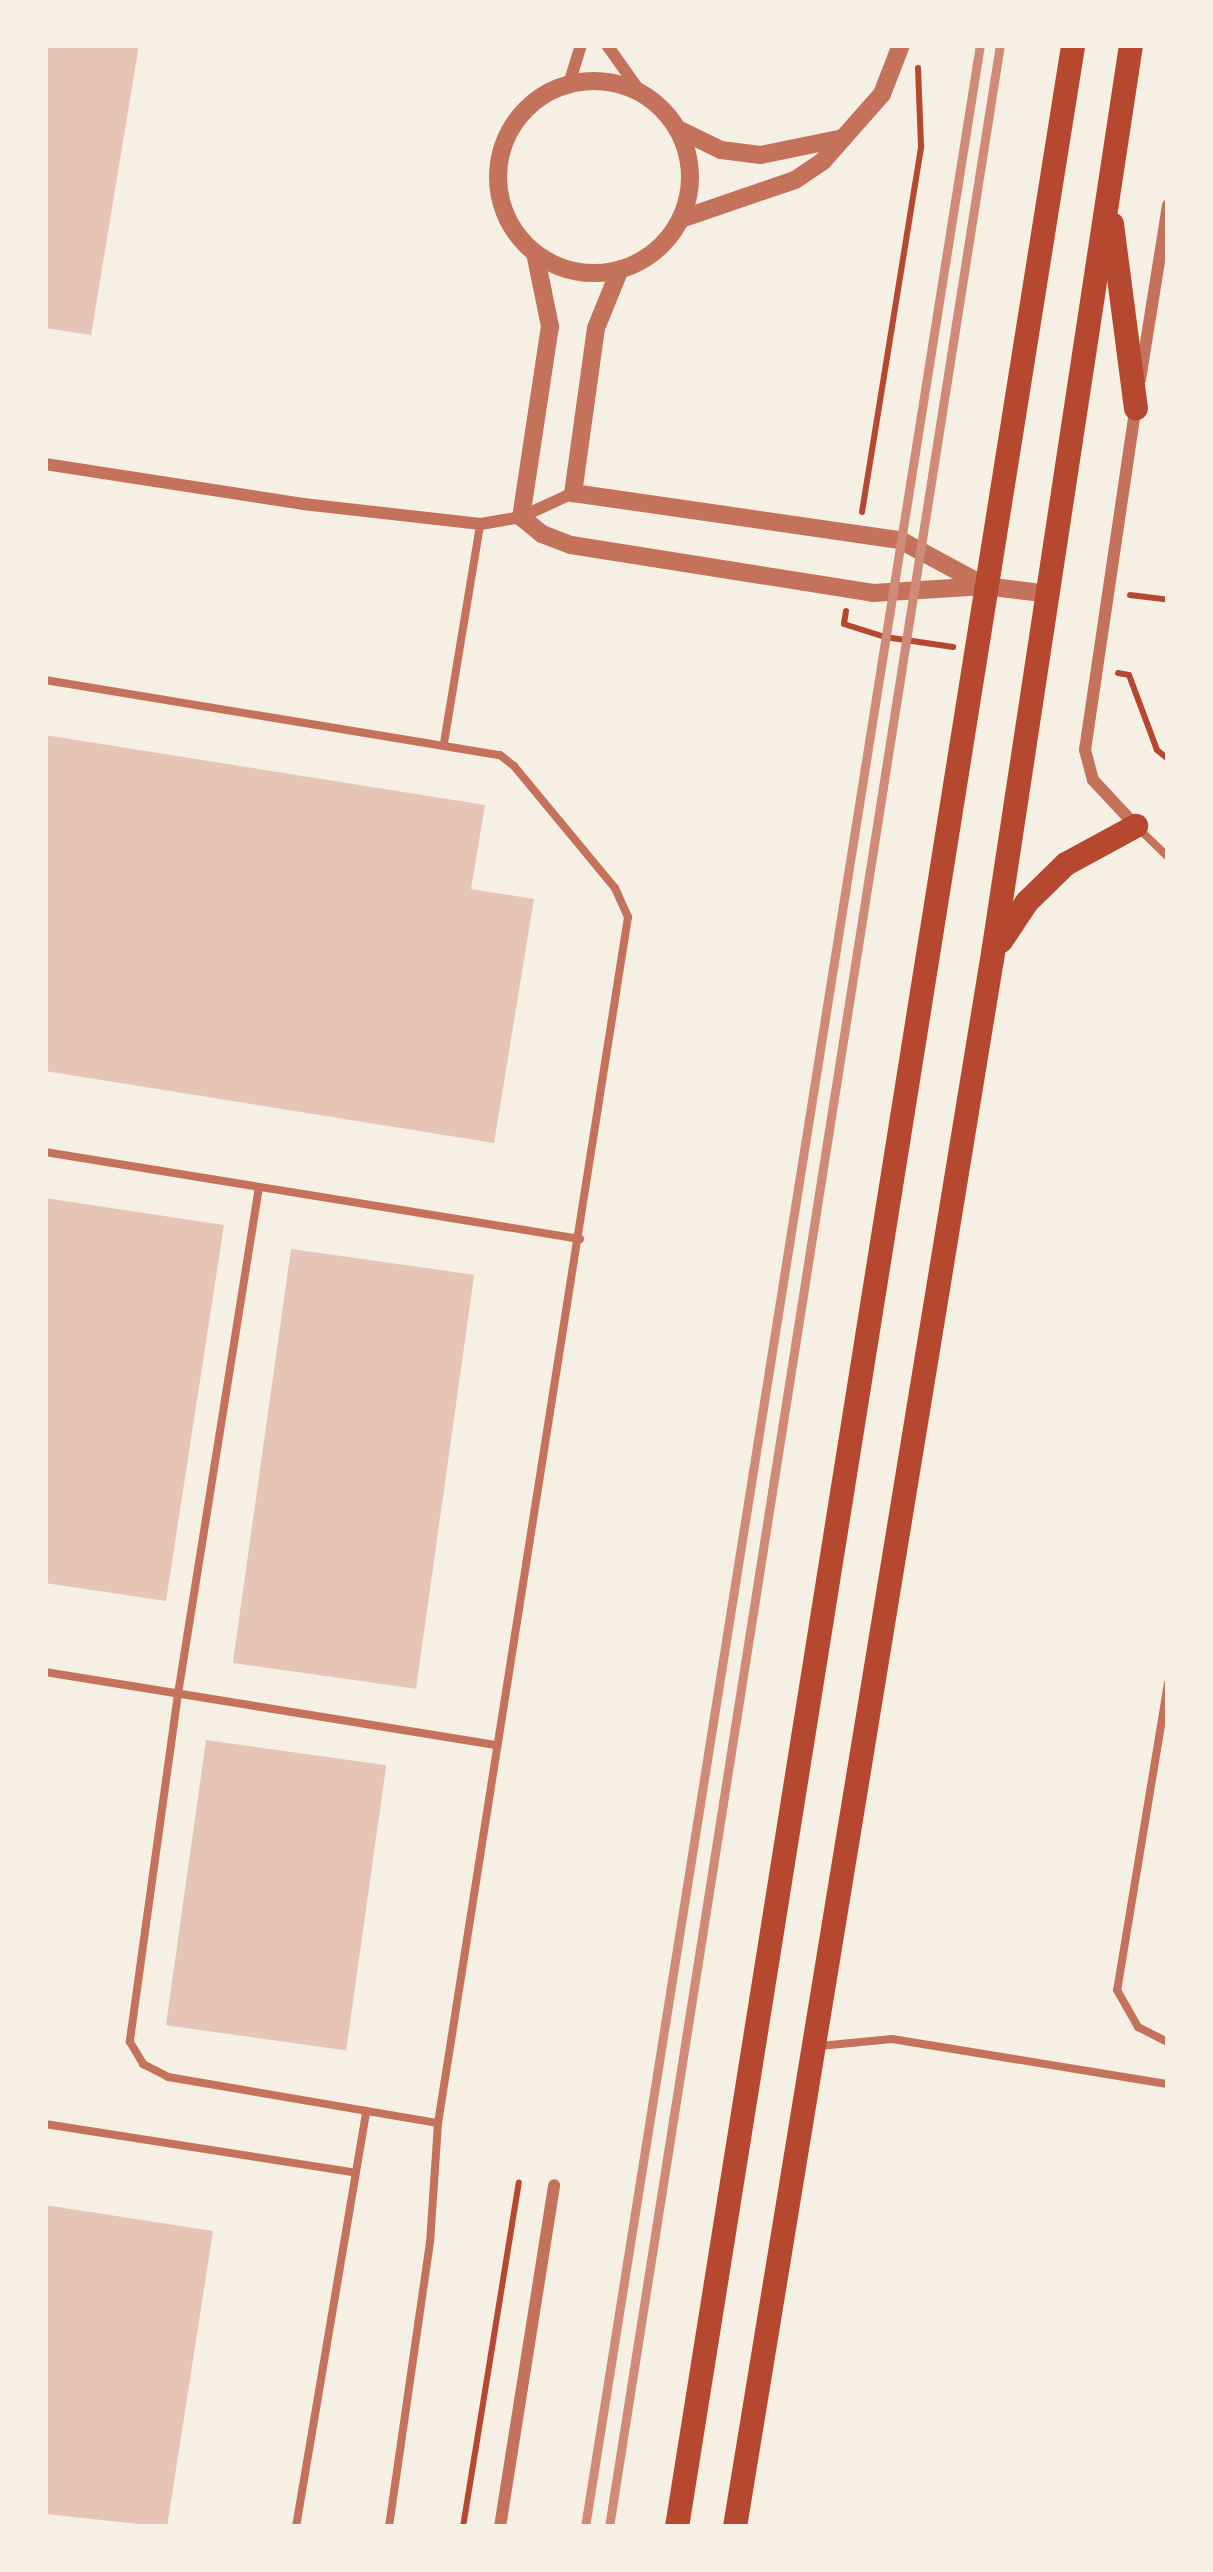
<!DOCTYPE html>
<html>
<head>
<meta charset="utf-8">
<style>
	body { margin:0 }
	#map { position:relative; width:1213px; height:2572px; overflow:hidden; background:#f6efe4; font-family:"Exo 2",sans-serif }
	div>[style] { position:absolute }
	.building>* { inset:0; background:#e6c5b7; transform-origin:0 0 }
	.path>* { height:6px; margin:-3px; padding:0 3px; transform-origin:3px; border-radius:3px; background:#b5482f }
	.service>* { height:8px; margin:-4px; padding:0 4px; transform-origin:4px; border-radius:4px; background:#c5725c }
	.minor>* { height:12px; margin:-6px; padding:0 6px; transform-origin:6px; border-radius:6px; background:#c5725c }
	.tertiary>* { height:18px; margin:-9px; padding:0 9px; transform-origin:9px; border-radius:9px; background:#c5725c }
	.tertiary>.ring { margin:-9px; padding:0; box-sizing:content-box; background:none; border:18px solid #c5725c; border-radius:50% }
	.trunk>* { height:24px; margin:-12px; padding:0 12px; transform-origin:12px; border-radius:12px; background:#b5482f }
	.rail>* { height:9px; margin:-4.5px; padding:0 4.5px; transform-origin:4.5px; border-radius:4.5px; background:#cf8b77 }
	span { translate:-50% -50%; white-space:nowrap; text-align:center; line-height:1.15; -webkit-text-stroke:12px #f6efe4; paint-order:stroke }
	.frame { position:absolute; inset:0; border:48px solid #f6efe4; pointer-events:none }
</style>
</head>
<body>
<div id="map">
	<div class="building">
		<i style="clip-path:polygon(45px 45px,139px 45px,91px 335px,45px 328px)"></i>
		<i style="clip-path:polygon(45px 735px,485px 805px,471px 889px,534px 899px,494px 1143px,45px 1071px)"></i>
		<i style="clip-path:polygon(45px 1198px,224px 1225px,166px 1601px,45px 1583px)"></i>
		<i style="left:291px;top:1249px;width:185px;height:418px;rotate:8deg"></i>
		<i style="left:206px;top:1740px;width:182px;height:288px;rotate:8deg"></i>
		<i style="clip-path:polygon(45px 2205px,213px 2231px,167px 2527px,45px 2514px)"></i>
	</div>
	<div class="path">
		<i style="left:862px;top:512px;width:371px;rotate:-80.8deg"></i>
		<i style="left:921px;top:146px;width:78px;rotate:-92.2deg"></i>
		<i style="left:1130px;top:595px;width:38px;rotate:7deg"></i>
		<i style="left:846px;top:611px;width:13px;rotate:99deg"></i>
		<i style="left:844px;top:624px;width:43px;rotate:17.6deg"></i>
		<i style="left:885px;top:637px;width:69px;rotate:8.4deg"></i>
		<i style="left:1118px;top:673px;width:11px;rotate:10deg"></i>
		<i style="left:1129px;top:675px;width:80px;rotate:69.5deg"></i>
		<i style="left:1157px;top:750px;width:14px;rotate:39deg"></i>
		<i style="left:463px;top:2527px;width:349px;rotate:-80.8deg"></i>
	</div>
	<div class="service">
		<i style="left:45px;top:680px;width:461px;rotate:9.4deg"></i>
		<i style="left:500px;top:755px;width:18px;rotate:38deg"></i>
		<i style="left:514px;top:766px;width:158px;rotate:50.4deg"></i>
		<i style="left:615px;top:888px;width:32px;rotate:66deg"></i>
		<i style="left:628px;top:917px;width:1221px;rotate:98.95deg"></i>
		<i style="left:438px;top:2123px;width:119px;rotate:93.8deg"></i>
		<i style="left:430px;top:2242px;width:288px;rotate:98.2deg"></i>
		<i style="left:444px;top:743px;width:221px;rotate:-80.6deg"></i>
		<i style="left:1137px;top:827px;width:43px;rotate:44.1deg"></i>
		<i style="left:45px;top:1152px;width:542px;rotate:9.24deg"></i>
		<i style="left:259px;top:1187px;width:513px;rotate:99.08deg"></i>
		<i style="left:178px;top:1694px;width:351px;rotate:97.9deg"></i>
		<i style="left:130px;top:2042px;width:26px;rotate:59deg"></i>
		<i style="left:143px;top:2064px;width:28px;rotate:27deg"></i>
		<i style="left:168px;top:2077px;width:274px;rotate:9.7deg"></i>
		<i style="left:45px;top:1672px;width:458px;rotate:9.2deg"></i>
		<i style="left:1168px;top:1683px;width:311px;rotate:99.4deg"></i>
		<i style="left:1117px;top:1990px;width:43px;rotate:60.4deg"></i>
		<i style="left:1138px;top:2027px;width:34px;rotate:27deg"></i>
		<i style="left:820px;top:2046px;width:72px;rotate:-5.6deg"></i>
		<i style="left:892px;top:2039px;width:280px;rotate:9.3deg"></i>
		<i style="left:45px;top:2124px;width:311px;rotate:8.9deg"></i>
		<i style="left:296px;top:2527px;width:422px;rotate:-80.4deg"></i>
	</div>
	<div class="minor">
		<i style="left:607px;top:45px;width:59px;rotate:54.7deg"></i>
		<i style="left:569px;top:84px;width:41px;rotate:-72.9deg"></i>
		<i style="left:1140px;top:380px;width:177px;rotate:-80.9deg"></i>
		<i style="left:45px;top:464px;width:261px;rotate:8.8deg"></i>
		<i style="left:303px;top:504px;width:179px;rotate:6.4deg"></i>
		<i style="left:481px;top:524px;width:41px;rotate:-9.9deg"></i>
		<i style="left:521px;top:517px;width:57px;rotate:-24.8deg"></i>
		<i style="left:1135px;top:825px;width:62px;rotate:-133deg"></i>
		<i style="left:1093px;top:780px;width:31px;rotate:-105deg"></i>
		<i style="left:1085px;top:750px;width:348px;rotate:-81.6deg"></i>
		<i style="left:500px;top:2527px;width:346px;rotate:-81deg"></i>
	</div>
	<div class="tertiary">
		<i class="ring" style="left:498px;top:81px;width:174px;height:174px"></i>
		<i style="left:678px;top:129px;width:48px;rotate:26deg"></i>
		<i style="left:721px;top:150px;width:40px;rotate:7.1deg"></i>
		<i style="left:761px;top:155px;width:84px;rotate:-11.7deg"></i>
		<i style="left:681px;top:219px;width:120px;rotate:-18.9deg"></i>
		<i style="left:795px;top:180px;width:34px;rotate:-34deg"></i>
		<i style="left:823px;top:161px;width:89px;rotate:-48.6deg"></i>
		<i style="left:882px;top:94px;width:53px;rotate:-68.8deg"></i>
		<i style="left:535px;top:253px;width:75px;rotate:78.4deg"></i>
		<i style="left:550px;top:326px;width:193px;rotate:98.6deg"></i>
		<i style="left:521px;top:517px;width:27px;rotate:39deg"></i>
		<i style="left:542px;top:534px;width:31px;rotate:21deg"></i>
		<i style="left:571px;top:545px;width:306px;rotate:9deg"></i>
		<i style="left:873px;top:593px;width:112px;rotate:-3.6deg"></i>
		<i style="left:985px;top:586px;width:64px;rotate:7.1deg"></i>
		<i style="left:620px;top:269px;width:64px;rotate:112.1deg"></i>
		<i style="left:596px;top:328px;width:167px;rotate:97.9deg"></i>
		<i style="left:573px;top:493px;width:330px;rotate:8.2deg"></i>
		<i style="left:900px;top:540px;width:97px;rotate:28.4deg"></i>
	</div>
	<div class="trunk">
		<i style="left:1112px;top:224px;width:186px;rotate:82.6deg"></i>
		<i style="left:1001px;top:941px;width:47px;rotate:-56.3deg"></i>
		<i style="left:1027px;top:902px;width:54px;rotate:-44.3deg"></i>
		<i style="left:1066px;top:864px;width:80px;rotate:-28.5deg"></i>
		<i style="left:677px;top:2527px;width:2513px;rotate:-80.93deg"></i>
		<i style="left:735px;top:2527px;width:1588px;rotate:-80.69deg"></i>
		<i style="left:992px;top:960px;width:925px;rotate:-81.36deg"></i>
	</div>
	<div class="rail">
		<i style="left:585px;top:2527px;width:2513px;rotate:-80.96deg"></i>
		<i style="left:609px;top:2527px;width:2513px;rotate:-81.05deg"></i>
	</div>
	<div class="frame"></div>
</div>
</body>
</html>
